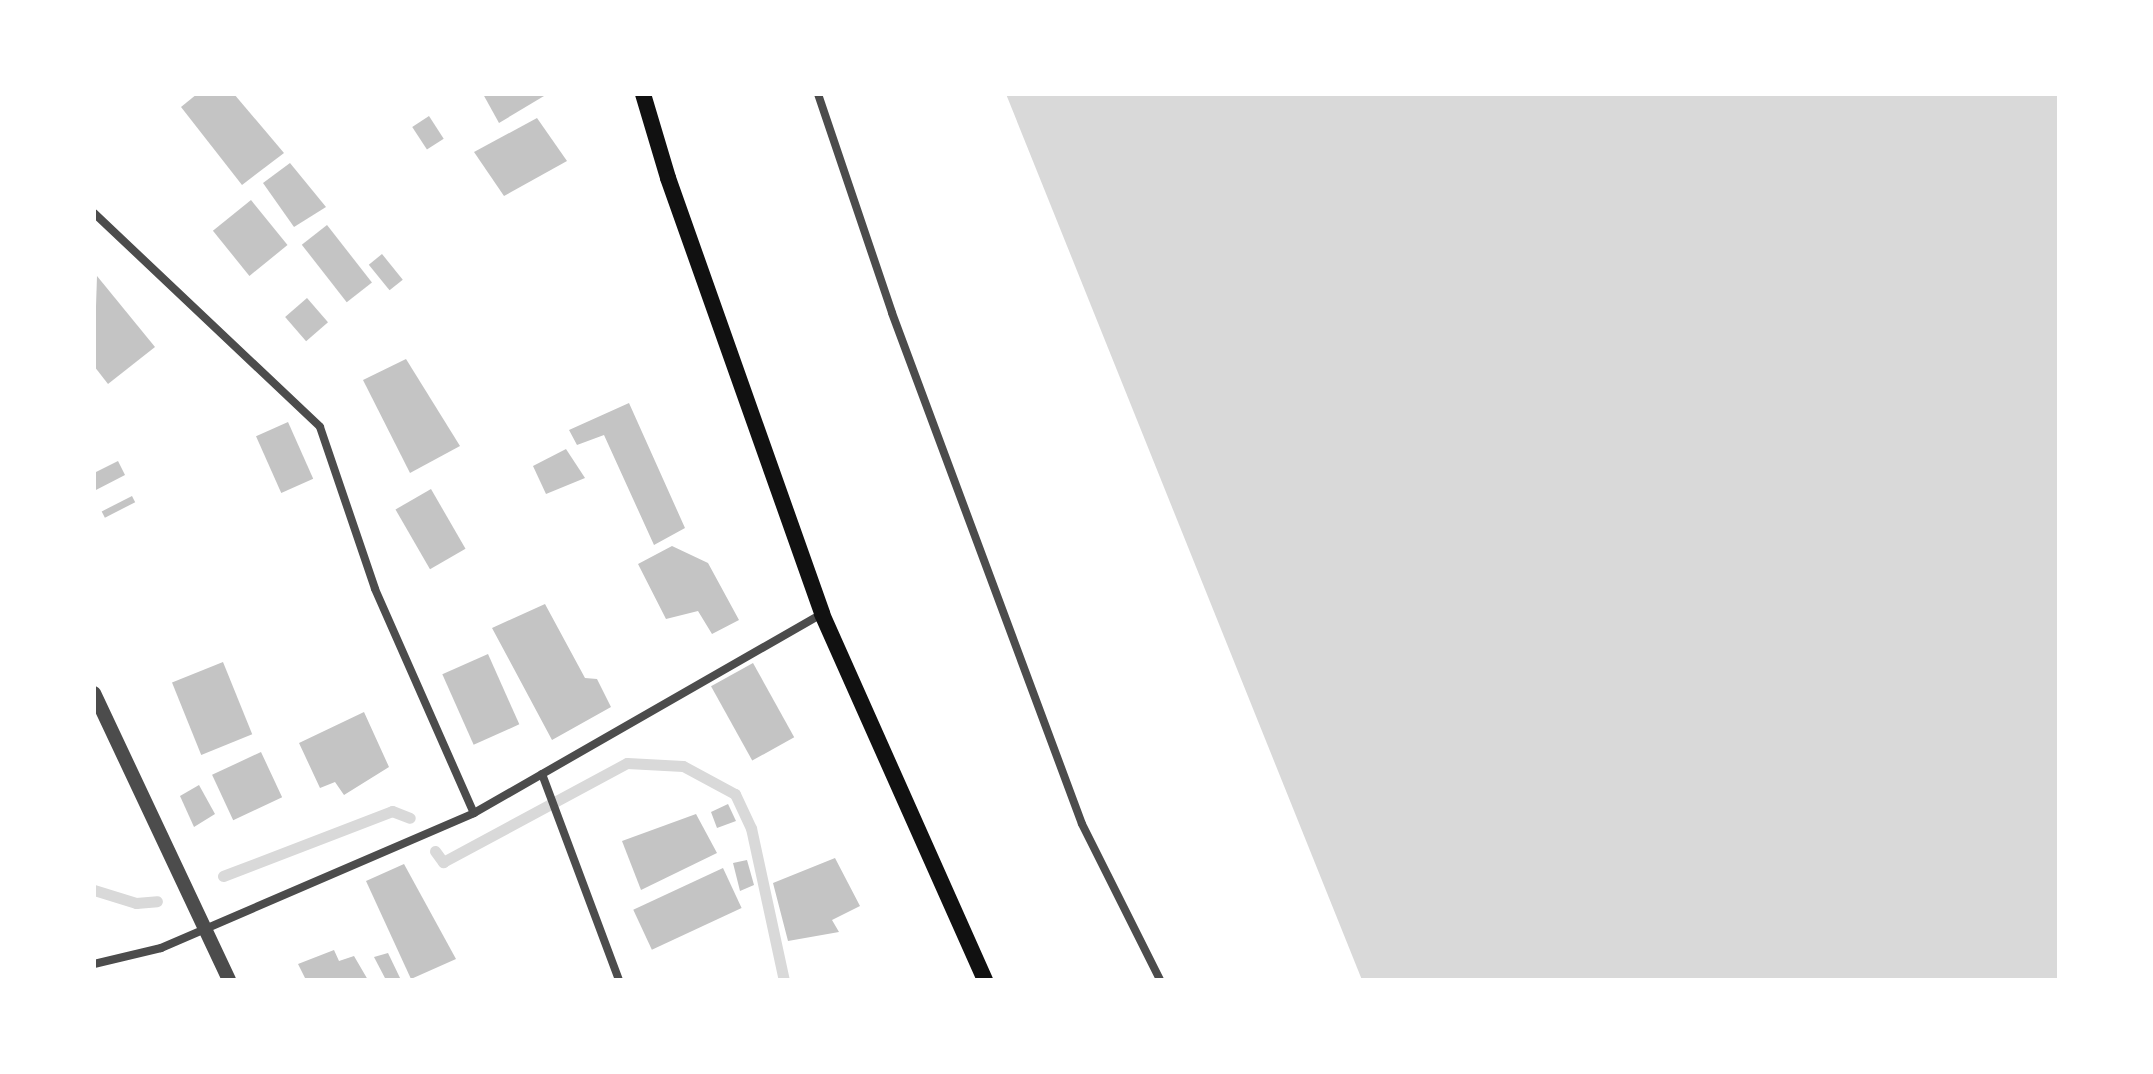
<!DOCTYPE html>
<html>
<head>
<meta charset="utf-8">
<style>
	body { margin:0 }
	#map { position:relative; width:2153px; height:1074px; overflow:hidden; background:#fff; font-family:Helvetica,sans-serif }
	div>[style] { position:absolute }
	.water>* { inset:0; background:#d9d9d9 }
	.stream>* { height:11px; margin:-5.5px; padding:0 5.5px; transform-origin:5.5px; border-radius:5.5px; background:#d9d9d9 }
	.building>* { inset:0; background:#c4c4c4; transform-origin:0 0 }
	.minor>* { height:8px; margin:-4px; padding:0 4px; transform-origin:4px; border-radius:4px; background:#4c4c4c }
	.tertiary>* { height:14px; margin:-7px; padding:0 7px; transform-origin:7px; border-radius:7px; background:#4c4c4c }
	.secondary>* { height:16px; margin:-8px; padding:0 8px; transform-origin:8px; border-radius:8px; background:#111 }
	span { translate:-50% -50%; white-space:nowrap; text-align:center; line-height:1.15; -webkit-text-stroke:6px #fff; paint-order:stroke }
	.frame { position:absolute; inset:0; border:96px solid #fff; pointer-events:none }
</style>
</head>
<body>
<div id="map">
	<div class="water">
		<i style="clip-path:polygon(1006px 94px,2059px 94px,2059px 980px,1362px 980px)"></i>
	</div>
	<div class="stream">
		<i style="left:435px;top:851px;width:14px;rotate:54deg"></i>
		<i style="left:443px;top:862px;width:209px;rotate:-28.3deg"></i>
		<i style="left:627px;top:763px;width:56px;rotate:3.1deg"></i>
		<i style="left:683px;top:766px;width:59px;rotate:28.3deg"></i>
		<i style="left:735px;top:794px;width:38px;rotate:65deg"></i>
		<i style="left:751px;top:828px;width:156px;rotate:77.8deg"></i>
		<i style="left:223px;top:876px;width:181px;rotate:-21deg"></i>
		<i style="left:392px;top:811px;width:19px;rotate:21deg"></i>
		<i style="left:94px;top:890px;width:44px;rotate:17.2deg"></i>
		<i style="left:136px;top:903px;width:21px;rotate:-5deg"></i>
	</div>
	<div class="building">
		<i style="clip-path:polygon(197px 94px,234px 94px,284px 153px,242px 185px,181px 107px)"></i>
		<i style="clip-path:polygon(483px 94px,542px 94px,544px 96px,499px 123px)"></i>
		<i style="left:429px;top:116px;width:27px;height:20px;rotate:57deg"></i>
		<i style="clip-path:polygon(537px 118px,567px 161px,504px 196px,474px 152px)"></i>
		<i style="clip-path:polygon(290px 163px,326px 207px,294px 227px,263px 183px)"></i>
		<i style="left:251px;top:200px;width:58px;height:49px;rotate:51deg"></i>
		<i style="left:327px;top:225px;width:73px;height:32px;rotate:52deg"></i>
		<i style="left:382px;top:254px;width:33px;height:17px;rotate:51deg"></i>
		<i style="clip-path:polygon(97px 276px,155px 347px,108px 384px,94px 366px)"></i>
		<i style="left:307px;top:298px;width:32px;height:29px;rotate:49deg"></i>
		<i style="clip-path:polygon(406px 359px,460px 446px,410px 473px,363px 380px)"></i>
		<i style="clip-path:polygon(629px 403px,685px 528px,654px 545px,604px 435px,577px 445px,569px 430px)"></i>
		<i style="left:288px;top:422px;width:62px;height:35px;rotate:66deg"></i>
		<i style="clip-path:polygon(566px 449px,585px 478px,546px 494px,533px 466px)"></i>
		<i style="clip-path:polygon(118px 461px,125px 475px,94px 491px,94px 473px)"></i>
		<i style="left:431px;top:489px;width:69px;height:41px;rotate:60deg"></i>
		<i style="left:132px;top:496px;width:7px;height:34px;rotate:63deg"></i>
		<i style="clip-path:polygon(672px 546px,708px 563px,739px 620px,712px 634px,698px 611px,666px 619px,638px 564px)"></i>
		<i style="clip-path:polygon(545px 604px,585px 678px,597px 679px,611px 707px,552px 740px,492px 628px)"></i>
		<i style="left:488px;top:654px;width:77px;height:50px;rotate:66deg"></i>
		<i style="left:223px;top:662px;width:78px;height:55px;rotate:68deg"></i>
		<i style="left:753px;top:663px;width:85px;height:48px;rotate:61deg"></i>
		<i style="clip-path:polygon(364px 712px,389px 767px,344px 795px,335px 782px,320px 788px,299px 743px)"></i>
		<i style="left:261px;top:752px;width:50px;height:54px;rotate:65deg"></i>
		<i style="clip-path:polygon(199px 785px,215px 814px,194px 827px,180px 796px)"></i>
		<i style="clip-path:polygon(728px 804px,736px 821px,717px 828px,711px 812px)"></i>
		<i style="clip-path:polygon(696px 814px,717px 853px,641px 890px,622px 841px)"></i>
		<i style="clip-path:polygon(835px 858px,860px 906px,832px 920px,839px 932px,788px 941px,773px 883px)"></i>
		<i style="clip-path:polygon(747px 860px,754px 885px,740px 891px,733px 863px)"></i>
		<i style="clip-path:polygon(404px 864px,456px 959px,411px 979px,366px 881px)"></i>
		<i style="left:723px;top:868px;width:44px;height:99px;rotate:65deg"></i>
		<i style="clip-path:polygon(334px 950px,339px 961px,354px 956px,368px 980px,306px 980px,298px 964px)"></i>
		<i style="clip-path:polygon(388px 953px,401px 980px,386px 980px,374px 957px)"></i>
	</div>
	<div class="minor">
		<i style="left:818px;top:94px;width:231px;rotate:71.3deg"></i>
		<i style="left:892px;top:313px;width:545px;rotate:69.6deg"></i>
		<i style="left:1082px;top:824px;width:174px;rotate:63.4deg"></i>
		<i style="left:94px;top:213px;width:311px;rotate:43.4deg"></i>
		<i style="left:320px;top:427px;width:171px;rotate:71.2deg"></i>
		<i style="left:375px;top:589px;width:245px;rotate:66.2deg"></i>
		<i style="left:542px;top:774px;width:220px;rotate:69.5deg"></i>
		<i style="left:94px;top:964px;width:69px;rotate:-13.4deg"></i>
		<i style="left:161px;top:948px;width:341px;rotate:-23.3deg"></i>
		<i style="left:474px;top:813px;width:401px;rotate:-29.8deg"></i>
	</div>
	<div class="tertiary">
		<i style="left:94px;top:693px;width:317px;rotate:64.8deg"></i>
	</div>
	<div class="secondary">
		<i style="left:643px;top:94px;width:88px;rotate:73.4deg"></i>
		<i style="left:668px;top:178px;width:462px;rotate:70.5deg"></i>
		<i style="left:822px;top:614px;width:401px;rotate:66deg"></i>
	</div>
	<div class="frame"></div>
</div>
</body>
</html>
